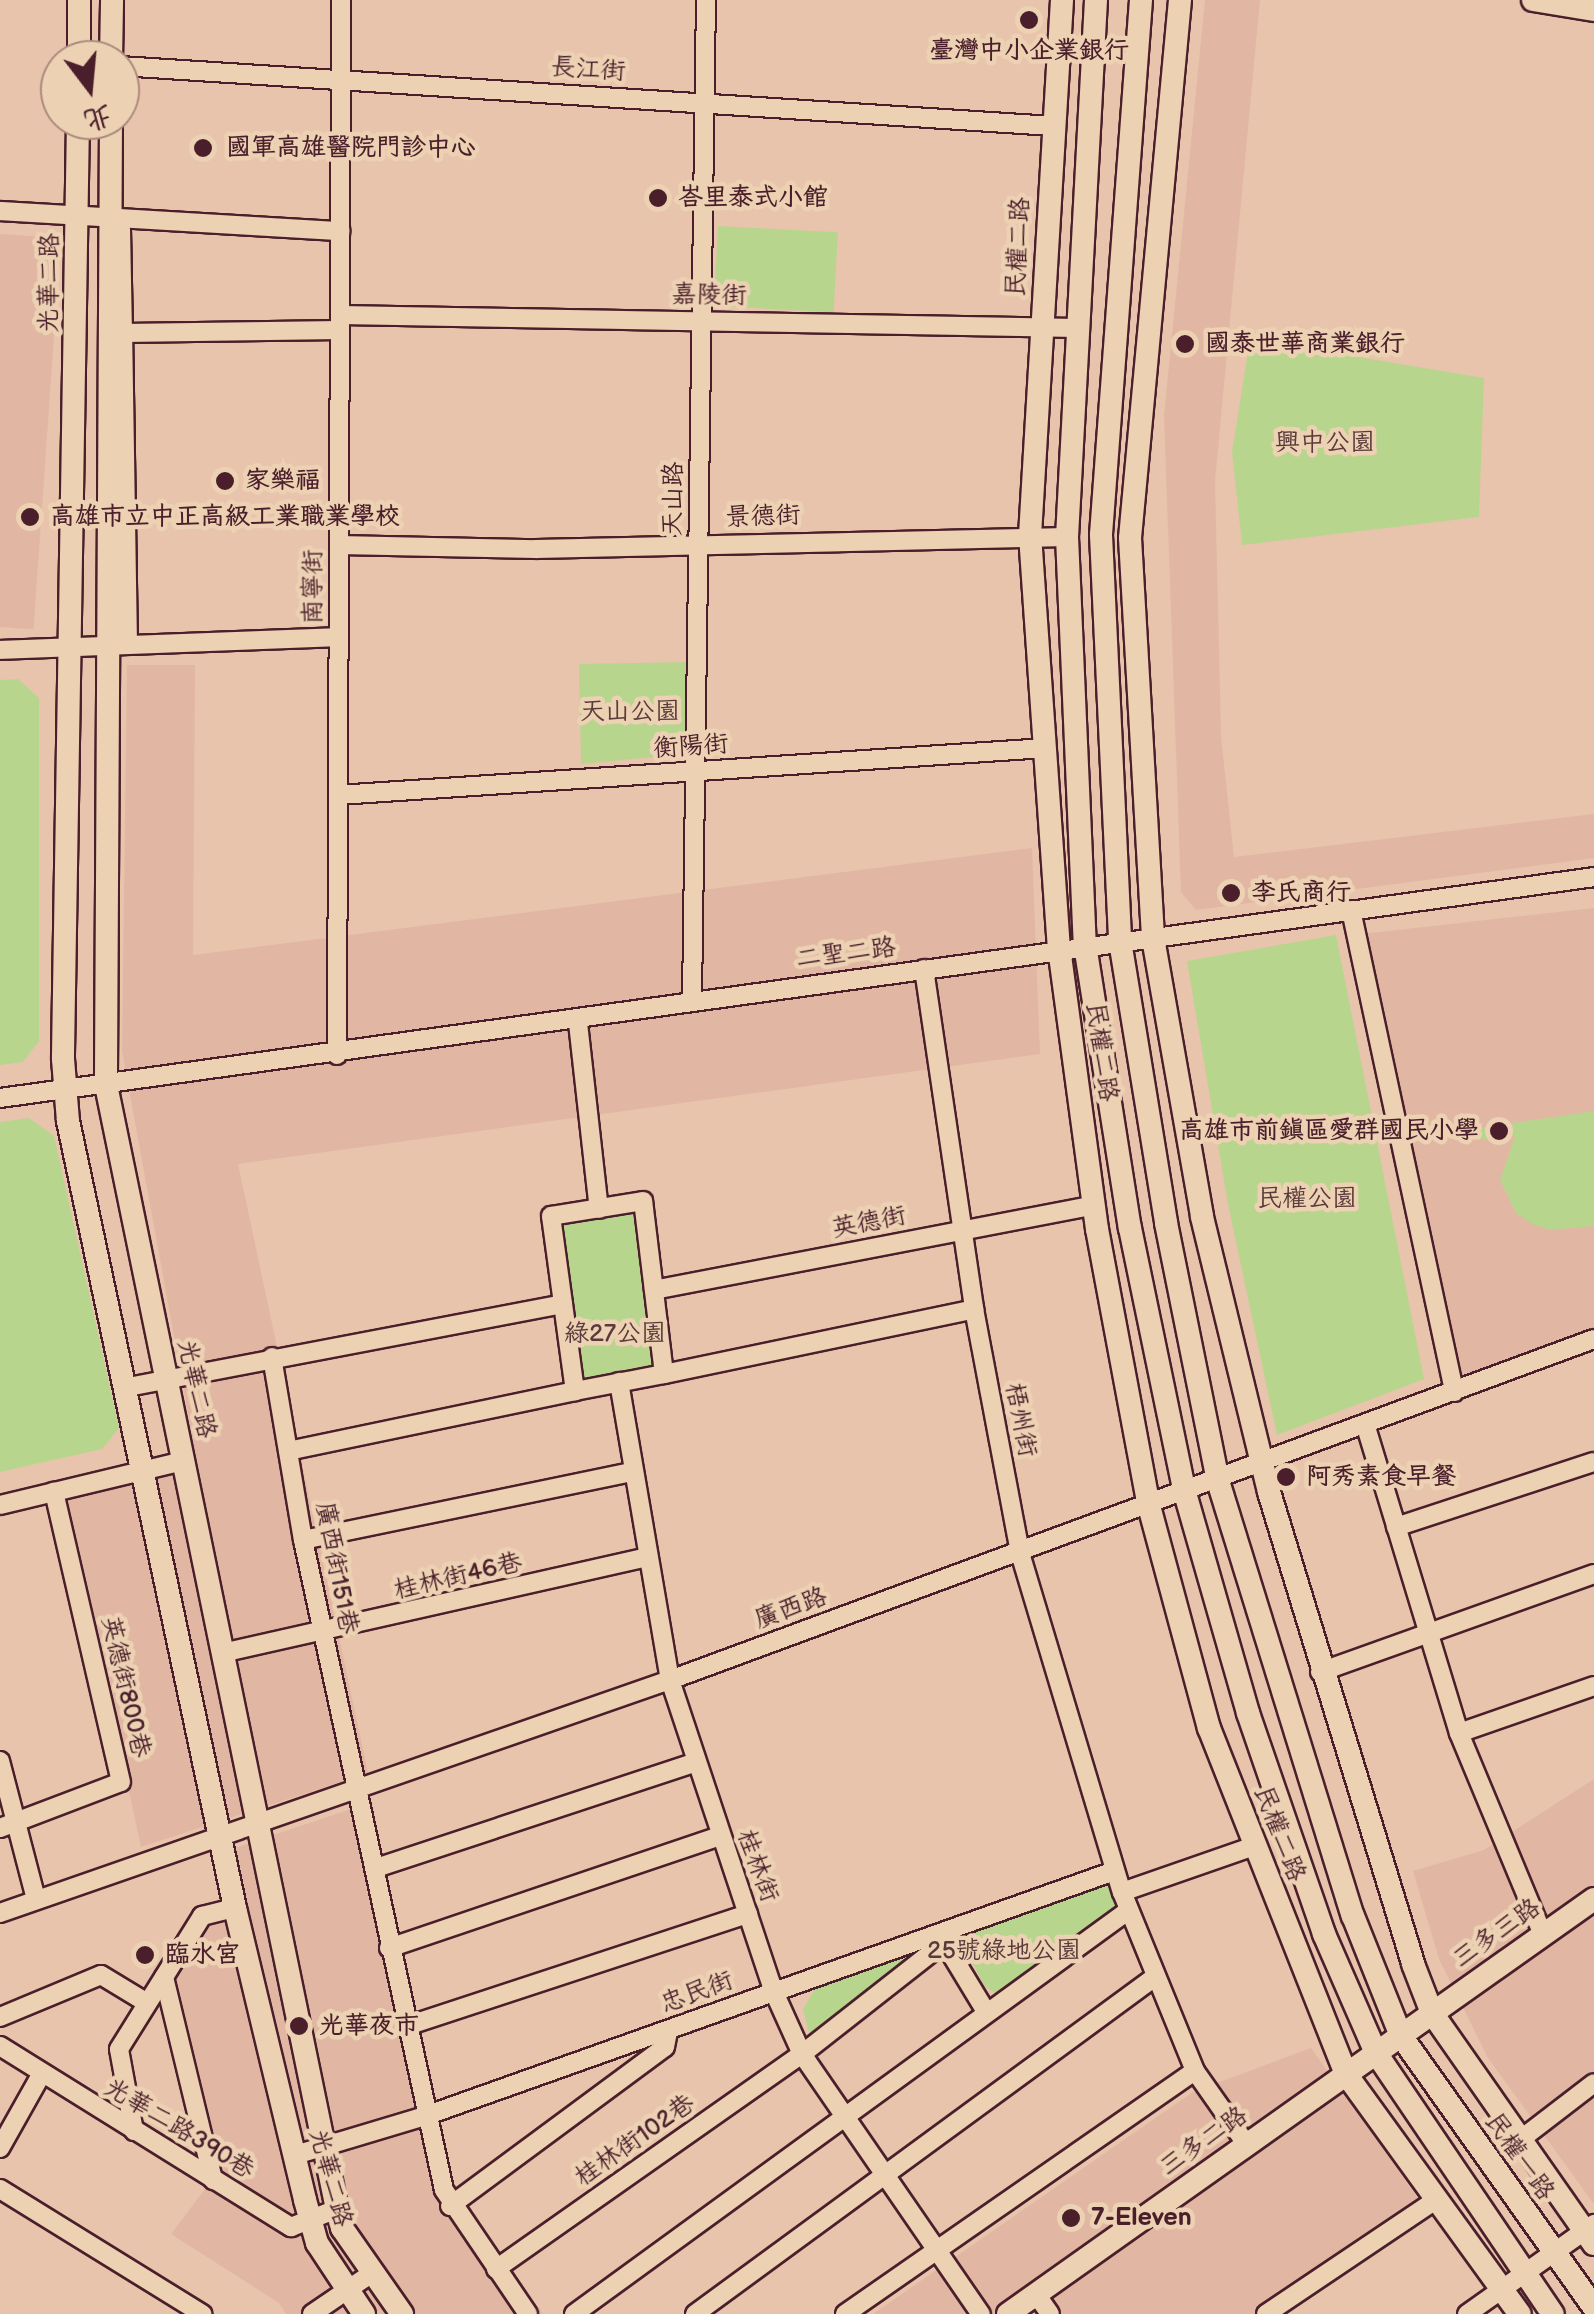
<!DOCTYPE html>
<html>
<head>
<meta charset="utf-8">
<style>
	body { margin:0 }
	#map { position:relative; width:1594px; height:2314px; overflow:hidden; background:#e8c4ac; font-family:"Balsamiq Sans","LXGW WenKai TC",sans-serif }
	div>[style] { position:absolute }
	.built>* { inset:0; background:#e1b7a3; transform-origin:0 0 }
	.green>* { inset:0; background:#b8d58e; transform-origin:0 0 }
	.roads { filter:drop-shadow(2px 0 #4a1f2b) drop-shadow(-2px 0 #4a1f2b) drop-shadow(0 2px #4a1f2b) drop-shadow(0 -2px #4a1f2b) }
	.street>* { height:18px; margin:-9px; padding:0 9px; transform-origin:9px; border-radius:9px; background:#ecd1b3 }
	.secondary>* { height:22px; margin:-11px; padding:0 11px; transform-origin:11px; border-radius:11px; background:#ecd1b3 }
	.dots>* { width:28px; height:28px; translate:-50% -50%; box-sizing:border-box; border:5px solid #ecd1b3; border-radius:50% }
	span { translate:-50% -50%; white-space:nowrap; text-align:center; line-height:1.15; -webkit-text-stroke:9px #ecd1b3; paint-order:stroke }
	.poi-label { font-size:25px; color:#4a1f2b; font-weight:700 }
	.left { translate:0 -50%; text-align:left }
	.right { translate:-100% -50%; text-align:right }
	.street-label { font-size:25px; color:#4a1f2b }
	.park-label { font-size:25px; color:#5a3a3a }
	.north { position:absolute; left:40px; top:40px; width:100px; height:100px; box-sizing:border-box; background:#ecd1b3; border:2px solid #ab8a7d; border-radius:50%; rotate:164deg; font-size:28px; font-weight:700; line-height:40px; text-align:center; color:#4a1f2b }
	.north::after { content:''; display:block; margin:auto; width:35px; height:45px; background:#4a1f2b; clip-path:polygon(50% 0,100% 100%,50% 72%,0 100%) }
</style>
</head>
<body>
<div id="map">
	<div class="built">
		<i style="clip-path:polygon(1205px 0,1260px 0,1215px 481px,1221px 736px,1234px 857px,1594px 814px,1594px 858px,1196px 910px,1181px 892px,1164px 416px)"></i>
		<i style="left:0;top:234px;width:61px;height:392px;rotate:4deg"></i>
		<i style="clip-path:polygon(127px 665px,195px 665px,193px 955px,1032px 848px,1040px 1054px,238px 1164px,368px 1773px,141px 1847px,66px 1499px,198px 1468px,122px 1051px)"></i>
		<i style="clip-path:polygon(1594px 908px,1594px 1328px,1459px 1381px,1361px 934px)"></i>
		<i style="clip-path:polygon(1594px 1779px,1594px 2204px,1488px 2058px,1439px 1959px,1413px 1871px,1484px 1850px)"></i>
		<i style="clip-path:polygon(372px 1802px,449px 2187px,543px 2314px,286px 2314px,279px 2303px,171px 2234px,217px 2173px,167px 1977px,204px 1918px,224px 1915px,211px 1856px)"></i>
		<i style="clip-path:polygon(1311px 2048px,1419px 2200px,1257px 2314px,873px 2314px,1193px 2092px)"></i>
	</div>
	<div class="green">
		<i style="left:718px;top:226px;width:120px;height:80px;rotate:3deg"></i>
		<i style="clip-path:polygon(1250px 339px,1484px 378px,1479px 517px,1242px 545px,1232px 452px)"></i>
		<i style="clip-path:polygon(689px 662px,691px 744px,676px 755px,581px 764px,579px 664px)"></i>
		<i style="clip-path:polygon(18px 679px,39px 698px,39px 1041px,23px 1062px,0 1065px,0 680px)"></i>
		<i style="clip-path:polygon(1336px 935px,1424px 1379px,1277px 1435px,1228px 1204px,1187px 961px)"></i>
		<i style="clip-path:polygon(1594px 1111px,1594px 1226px,1550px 1230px,1532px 1224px,1516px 1213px,1500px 1180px,1515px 1136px,1480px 1140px,1478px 1128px)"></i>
		<i style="clip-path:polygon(29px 1118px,54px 1136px,119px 1428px,102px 1449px,0 1472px,0 1122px)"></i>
		<i style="clip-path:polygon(631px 1213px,639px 1220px,660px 1361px,653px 1369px,588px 1381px,580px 1378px,559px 1232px,567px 1223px)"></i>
		<i style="clip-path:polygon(1108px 1883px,1118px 1900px,1113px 1915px,996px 1994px,984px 1985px,964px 1947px,977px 1928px)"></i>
		<i style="clip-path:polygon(906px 1955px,909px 1960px,809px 2033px,803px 2009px,815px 1989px)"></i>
	</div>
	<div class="roads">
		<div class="street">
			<i style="left:120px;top:66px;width:935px;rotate:3.68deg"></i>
			<i style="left:0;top:211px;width:341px;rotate:3.4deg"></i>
			<i style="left:121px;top:229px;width:104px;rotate:88.9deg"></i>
			<i style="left:340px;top:315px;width:737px;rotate:1.01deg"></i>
			<i style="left:339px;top:545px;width:197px;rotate:1.2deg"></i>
			<i style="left:536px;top:549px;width:531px;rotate:-1.29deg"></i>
			<i style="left:128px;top:645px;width:312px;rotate:-90.9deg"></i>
			<i style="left:123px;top:333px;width:217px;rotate:-0.8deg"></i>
			<i style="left:0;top:650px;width:339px;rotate:-2.2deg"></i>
			<i style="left:338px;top:795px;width:710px;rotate:-3.8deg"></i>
			<i style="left:1351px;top:910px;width:493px;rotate:77.9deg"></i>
			<i style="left:924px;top:969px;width:344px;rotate:81.6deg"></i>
			<i style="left:974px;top:1309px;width:248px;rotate:79.3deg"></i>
			<i style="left:1020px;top:1553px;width:354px;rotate:73.3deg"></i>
			<i style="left:1122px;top:1892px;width:193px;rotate:67.8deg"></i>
			<i style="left:1195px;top:2071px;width:90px;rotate:54.9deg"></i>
			<i style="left:692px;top:999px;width:999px;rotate:-89.2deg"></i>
			<i style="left:578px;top:1023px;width:187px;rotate:83.6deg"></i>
			<i style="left:337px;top:1055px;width:1055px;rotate:-89.78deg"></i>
			<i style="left:0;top:1098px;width:1609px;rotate:-7.89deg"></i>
			<i style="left:654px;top:1290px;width:448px;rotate:-10.9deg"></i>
			<i style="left:272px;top:1357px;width:186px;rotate:80.4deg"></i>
			<i style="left:303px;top:1540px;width:665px;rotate:77.76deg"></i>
			<i style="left:444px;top:2190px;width:150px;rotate:55.9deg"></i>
			<i style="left:664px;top:1374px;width:174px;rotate:-96.9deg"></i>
			<i style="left:643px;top:1201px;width:93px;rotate:170.7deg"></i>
			<i style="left:551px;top:1216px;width:177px;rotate:82.2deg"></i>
			<i style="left:575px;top:1391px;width:91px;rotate:-10.8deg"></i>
			<i style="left:664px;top:1374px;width:317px;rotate:-11.8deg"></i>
			<i style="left:619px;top:1382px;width:302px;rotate:80.3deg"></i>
			<i style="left:670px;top:1680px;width:329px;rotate:71.6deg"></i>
			<i style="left:774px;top:1992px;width:68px;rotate:65.7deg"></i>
			<i style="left:802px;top:2054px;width:316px;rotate:55.5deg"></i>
			<i style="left:128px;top:1387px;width:443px;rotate:-10.8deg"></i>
			<i style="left:1366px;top:1427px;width:320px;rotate:73.1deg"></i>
			<i style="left:1459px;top:1733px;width:219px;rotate:67.4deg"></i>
			<i style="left:288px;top:1451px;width:293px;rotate:-11.8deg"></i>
			<i style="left:0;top:1505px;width:188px;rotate:-13.5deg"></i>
			<i style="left:1396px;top:1527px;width:208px;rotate:-18.2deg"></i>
			<i style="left:303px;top:1540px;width:336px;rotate:-11.7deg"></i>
			<i style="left:222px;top:1653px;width:434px;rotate:-12.7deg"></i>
			<i style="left:1320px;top:1672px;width:291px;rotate:-19.7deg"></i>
			<i style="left:1459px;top:1733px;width:143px;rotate:-19.2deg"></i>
			<i style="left:0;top:1761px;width:143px;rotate:75.4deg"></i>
			<i style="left:0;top:1828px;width:129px;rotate:-20.8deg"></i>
			<i style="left:121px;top:1782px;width:298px;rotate:-103deg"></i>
			<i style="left:376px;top:1868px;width:334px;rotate:-18.3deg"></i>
			<i style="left:1122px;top:1892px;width:140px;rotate:-19.2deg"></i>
			<i style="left:0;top:1913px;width:709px;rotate:-19.18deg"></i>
			<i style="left:670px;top:1680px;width:985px;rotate:-20.26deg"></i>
			<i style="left:939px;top:1934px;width:89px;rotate:58.8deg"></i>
			<i style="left:389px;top:1948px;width:349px;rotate:-18.7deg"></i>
			<i style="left:164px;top:1977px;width:209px;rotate:76.4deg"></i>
			<i style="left:0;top:2017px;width:109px;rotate:-22.6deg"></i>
			<i style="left:101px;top:1975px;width:54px;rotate:31.3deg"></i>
			<i style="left:407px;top:2026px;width:359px;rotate:-18.2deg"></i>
			<i style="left:0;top:2046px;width:343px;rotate:31.9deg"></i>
			<i style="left:291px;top:2227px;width:49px;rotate:-21.4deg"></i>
			<i style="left:134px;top:2131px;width:83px;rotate:-100.4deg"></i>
			<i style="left:119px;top:2049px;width:157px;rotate:-58deg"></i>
			<i style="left:202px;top:1916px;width:34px;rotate:-14deg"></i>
			<i style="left:1520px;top:2140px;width:93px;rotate:-37.6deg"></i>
			<i style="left:0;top:2148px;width:84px;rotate:-60.7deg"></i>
			<i style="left:295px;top:2155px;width:136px;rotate:-16.7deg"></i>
			<i style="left:425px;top:2116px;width:731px;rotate:-19.57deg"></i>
			<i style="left:0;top:2189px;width:238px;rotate:31.7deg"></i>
			<i style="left:450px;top:2206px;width:267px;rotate:-36.5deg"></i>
			<i style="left:665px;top:2047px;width:16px;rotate:-79deg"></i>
			<i style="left:496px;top:2269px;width:374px;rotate:-35.1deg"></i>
			<i style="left:802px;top:2054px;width:182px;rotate:-38.1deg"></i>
			<i style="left:1036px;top:2294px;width:24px;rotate:55deg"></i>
			<i style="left:312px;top:2314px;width:73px;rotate:-34.3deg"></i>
			<i style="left:574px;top:2314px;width:686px;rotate:-36.05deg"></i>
			<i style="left:695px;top:2314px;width:570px;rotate:-36.23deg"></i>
			<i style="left:845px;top:2314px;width:426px;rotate:-34.8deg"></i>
			<i style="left:1266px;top:2314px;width:206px;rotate:-33.9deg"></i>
			<i style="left:1467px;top:2314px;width:156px;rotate:-35.3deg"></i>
		</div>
		<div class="secondary">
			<i style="left:1062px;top:0;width:536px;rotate:93.42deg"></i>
			<i style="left:1030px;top:535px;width:414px;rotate:86deg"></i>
			<i style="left:1059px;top:948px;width:284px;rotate:82.3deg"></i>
			<i style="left:1097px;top:1229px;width:282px;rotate:79.4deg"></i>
			<i style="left:1149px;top:1506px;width:230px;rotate:74.9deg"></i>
			<i style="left:1209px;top:1728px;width:372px;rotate:68.4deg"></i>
			<i style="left:1346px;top:2074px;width:296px;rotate:54.1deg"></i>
			<i style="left:1096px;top:0;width:538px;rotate:93.09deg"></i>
			<i style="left:1067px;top:537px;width:408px;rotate:87.5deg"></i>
			<i style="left:1085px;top:945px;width:287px;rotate:81deg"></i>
			<i style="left:1130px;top:1228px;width:271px;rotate:78.3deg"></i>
			<i style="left:1185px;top:1493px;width:229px;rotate:74deg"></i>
			<i style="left:1248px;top:1713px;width:234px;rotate:71deg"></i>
			<i style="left:1324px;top:1934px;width:130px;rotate:66.4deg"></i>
			<i style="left:1376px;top:2053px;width:315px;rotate:55.9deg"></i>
			<i style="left:1141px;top:0;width:536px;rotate:94.28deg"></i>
			<i style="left:1101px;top:535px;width:406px;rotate:87.3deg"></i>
			<i style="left:1120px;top:941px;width:286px;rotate:80.7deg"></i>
			<i style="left:1166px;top:1223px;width:263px;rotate:78.6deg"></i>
			<i style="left:1218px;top:1481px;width:455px;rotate:72.8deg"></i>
			<i style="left:1353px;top:1916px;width:129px;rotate:68.2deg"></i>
			<i style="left:1401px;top:2036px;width:334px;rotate:54.6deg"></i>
			<i style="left:1180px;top:0;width:540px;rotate:95.31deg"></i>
			<i style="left:1130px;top:538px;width:401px;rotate:86.7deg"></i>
			<i style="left:1153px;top:938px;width:283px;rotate:80deg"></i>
			<i style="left:1202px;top:1217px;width:283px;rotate:76.3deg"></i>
			<i style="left:1269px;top:1492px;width:493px;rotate:73deg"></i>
			<i style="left:1413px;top:1964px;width:53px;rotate:68.8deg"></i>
			<i style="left:1432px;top:2013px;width:282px;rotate:55deg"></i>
			<i style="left:1533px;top:0;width:62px;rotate:9.3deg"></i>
			<i style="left:79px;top:60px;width:60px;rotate:-90deg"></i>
			<i style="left:111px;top:60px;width:60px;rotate:-89deg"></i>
			<i style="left:78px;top:120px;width:939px;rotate:90.92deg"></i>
			<i style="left:63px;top:1059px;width:62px;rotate:85.4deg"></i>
			<i style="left:68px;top:1121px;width:805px;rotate:78.02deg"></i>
			<i style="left:235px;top:1908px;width:300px;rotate:76.5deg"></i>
			<i style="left:305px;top:2200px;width:45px;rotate:74.4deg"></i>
			<i style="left:317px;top:2243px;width:85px;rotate:56.5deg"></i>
			<i style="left:111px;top:120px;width:965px;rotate:90.3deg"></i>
			<i style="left:106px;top:1085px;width:1147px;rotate:78.39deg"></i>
			<i style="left:337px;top:2209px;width:20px;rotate:75deg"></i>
			<i style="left:342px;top:2228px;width:105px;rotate:55.1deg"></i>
			<i style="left:1008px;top:2314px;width:718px;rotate:-35.31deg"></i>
		</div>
	</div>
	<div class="dots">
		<i style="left:1029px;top:20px;background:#4a1f2b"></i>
		<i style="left:203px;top:148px;background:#4a1f2b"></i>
		<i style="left:658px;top:198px;background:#4a1f2b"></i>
		<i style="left:1185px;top:344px;background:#4a1f2b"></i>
		<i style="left:225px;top:481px;background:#4a1f2b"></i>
		<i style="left:30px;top:517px;background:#4a1f2b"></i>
		<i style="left:1231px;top:893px;background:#4a1f2b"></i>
		<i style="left:1499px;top:1131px;background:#4a1f2b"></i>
		<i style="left:1286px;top:1477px;background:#4a1f2b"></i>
		<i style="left:145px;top:1955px;background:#4a1f2b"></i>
		<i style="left:299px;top:2026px;background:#4a1f2b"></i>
		<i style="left:1071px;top:2218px;background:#4a1f2b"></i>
	</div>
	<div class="poi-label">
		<span style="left:1029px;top:51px">臺灣中小企業銀行</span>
		<span class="left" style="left:226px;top:148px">國軍高雄醫院門診中心</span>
		<span class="left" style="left:678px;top:198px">峇里泰式小館</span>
		<span class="left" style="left:1205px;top:344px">國泰世華商業銀行</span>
		<span class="left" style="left:245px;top:481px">家樂福</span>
		<span class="left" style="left:50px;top:517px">高雄市立中正高級工業職業學校</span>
		<span class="left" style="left:1251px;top:893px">李氏商行</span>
		<span class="right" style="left:1479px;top:1131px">高雄市前鎮區愛群國民小學</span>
		<span class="left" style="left:1306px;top:1477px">阿秀素食早餐</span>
		<span class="left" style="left:165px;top:1955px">臨水宮</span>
		<span class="left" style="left:319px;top:2026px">光華夜市</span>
		<span class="left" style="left:1091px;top:2218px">7-Eleven</span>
	</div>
	<div class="street-label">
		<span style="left:588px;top:70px;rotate:4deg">長江街</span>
		<span style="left:1019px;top:247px;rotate:-87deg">民權二路</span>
		<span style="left:50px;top:283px;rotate:-89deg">光華二路</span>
		<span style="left:709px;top:296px;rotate:1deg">嘉陵街</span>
		<span style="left:674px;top:499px;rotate:-89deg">天山路</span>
		<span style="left:763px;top:517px;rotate:-2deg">景德街</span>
		<span style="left:314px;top:587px;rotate:-90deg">南寧街</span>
		<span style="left:691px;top:747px;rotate:-4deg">衡陽街</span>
		<span style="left:846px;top:954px;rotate:-7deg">二聖二路</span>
		<span style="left:1101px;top:1052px;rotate:82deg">民權二路</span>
		<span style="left:869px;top:1223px;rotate:-11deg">英德街</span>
		<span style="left:196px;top:1389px;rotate:78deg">光華二路</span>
		<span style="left:1020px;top:1420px;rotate:79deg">梧州街</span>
		<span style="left:336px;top:1568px;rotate:79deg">廣西街151巷</span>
		<span style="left:458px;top:1577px;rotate:-13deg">桂林街46巷</span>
		<span style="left:791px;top:1609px;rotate:-20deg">廣西路</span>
		<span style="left:125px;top:1687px;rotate:77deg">英德街800巷</span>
		<span style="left:1279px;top:1834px;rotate:69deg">民權二路</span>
		<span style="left:757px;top:1866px;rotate:70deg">桂林街</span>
		<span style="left:1497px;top:1934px;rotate:-35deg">三多三路</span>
		<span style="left:697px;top:1993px;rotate:-20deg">忠民街</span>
		<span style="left:179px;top:2129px;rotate:31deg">光華二路390巷</span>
		<span style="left:635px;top:2141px;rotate:-35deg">桂林街102巷</span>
		<span style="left:1204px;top:2142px;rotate:-35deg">三多二路</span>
		<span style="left:1519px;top:2157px;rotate:55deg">民權一路</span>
		<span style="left:330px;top:2178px;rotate:75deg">光華二路</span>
	</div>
	<div class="park-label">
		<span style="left:1325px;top:443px">興中公園</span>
		<span style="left:630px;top:712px">天山公園</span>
		<span style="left:1307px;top:1199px">民權公園</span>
		<span style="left:615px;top:1334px">綠27公園</span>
		<span style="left:1004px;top:1951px">25號綠地公園</span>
	</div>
	<div class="north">北</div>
</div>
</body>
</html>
